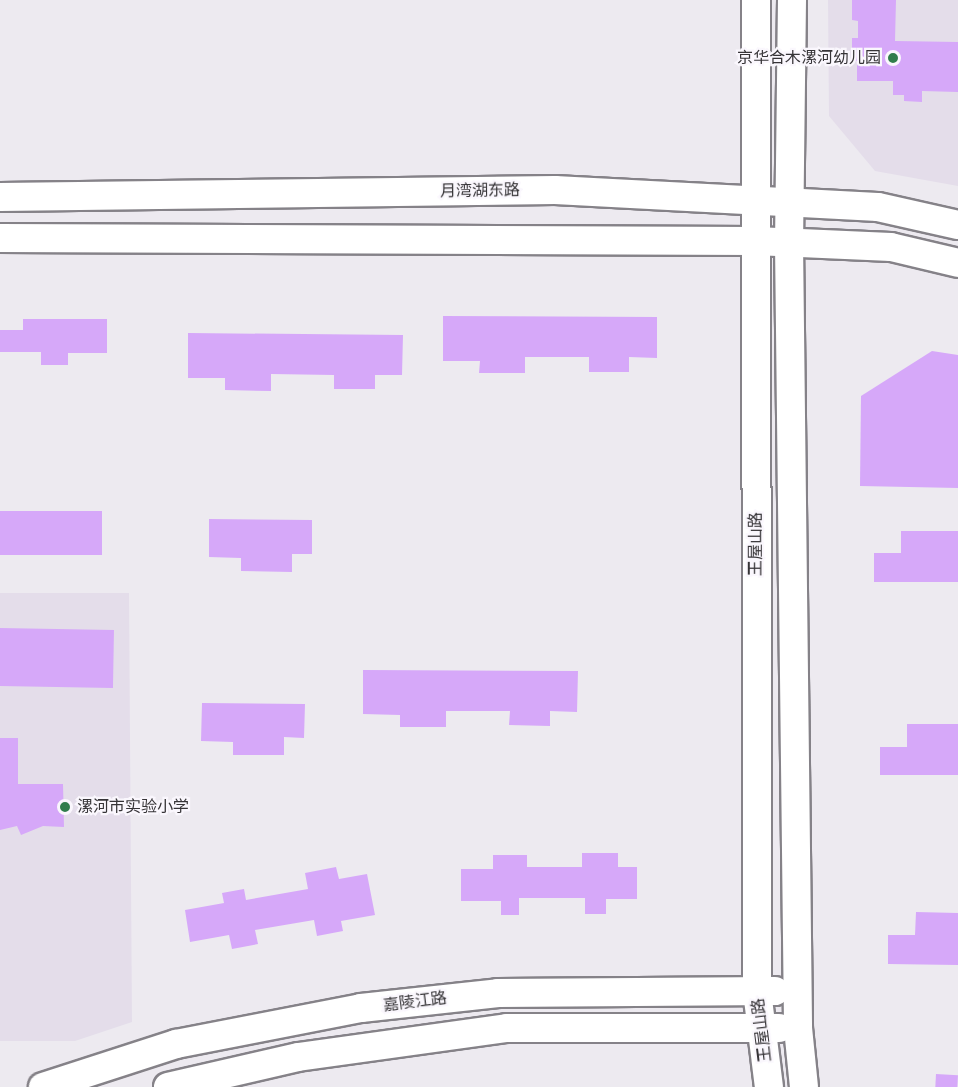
<!DOCTYPE html>
<html>
<head>
<meta charset="utf-8">
<style>
	body { margin:0 }
	#map { position:relative; width:958px; height:1087px; overflow:hidden; background:#edeaf0; font-family:Figtree,"Noto Sans SC",sans-serif }
	div>[style] { position:absolute }
	.built>* { inset:0; background:#e4ddea }
	.building>* { inset:0; background:#d6a8f9; transform-origin:0 0 }
	.roads { filter:drop-shadow(2px 0 #858288) drop-shadow(-2px 0 #858288) drop-shadow(0 2px #858288) drop-shadow(0 -2px #858288) }
	.tertiary>* { height:28px; margin:-14px; padding:0 14px; transform-origin:14px; border-radius:14px; background:#fff }
	.dots>* { width:16px; height:16px; translate:-50% -50%; box-sizing:border-box; border:3px solid #faf7fd; border-radius:50% }
	span { translate:-50% -50%; white-space:nowrap; text-align:center; line-height:1.15; -webkit-text-stroke:4.5px #faf7fd; paint-order:stroke }
	.poi-label { font-size:16px; color:#363437 }
	.right { translate:-100% -50%; text-align:right }
	.left { translate:0 -50%; text-align:left }
	.street-label { font-size:16px; color:#363437 }
</style>
</head>
<body>
<div id="map">
	<div class="built">
		<i style="clip-path:polygon(828px 0,958px 0,958px 186px,875px 171px,829px 116px)"></i>
		<i style="clip-path:polygon(0 593px,129px 593px,132px 1022px,75px 1041px,0 1041px)"></i>
	</div>
	<div class="building">
		<i style="clip-path:polygon(852px 0,896px 0,895px 41px,958px 42px,958px 92px,922px 91px,922px 102px,904px 101px,904px 95px,893px 95px,893px 81px,857px 81px,857px 61px,852px 61px,852px 38px,858px 38px,858px 21px,852px 20px)"></i>
		<i style="clip-path:polygon(443px 316px,657px 317px,657px 358px,629px 357px,629px 372px,589px 372px,589px 357px,525px 357px,525px 373px,479px 373px,480px 361px,443px 361px)"></i>
		<i style="clip-path:polygon(23px 319px,107px 319px,107px 353px,68px 353px,68px 365px,41px 365px,41px 352px,0 352px,0 330px,23px 330px)"></i>
		<i style="clip-path:polygon(188px 333px,403px 335px,402px 375px,375px 375px,375px 389px,334px 389px,334px 375px,271px 374px,271px 391px,225px 390px,225px 378px,188px 378px)"></i>
		<i style="clip-path:polygon(932px 351px,958px 355px,958px 488px,860px 486px,861px 396px)"></i>
		<i style="left:0;top:511px;width:102px;height:44px"></i>
		<i style="clip-path:polygon(209px 519px,312px 520px,312px 554px,292px 554px,292px 572px,241px 571px,241px 558px,209px 557px)"></i>
		<i style="clip-path:polygon(901px 531px,958px 531px,958px 582px,874px 582px,874px 553px,901px 553px)"></i>
		<i style="left:0;top:628px;width:114px;height:58px;rotate:1deg"></i>
		<i style="clip-path:polygon(363px 670px,578px 671px,577px 712px,550px 711px,550px 726px,509px 725px,510px 711px,446px 711px,446px 727px,400px 727px,400px 715px,363px 714px)"></i>
		<i style="clip-path:polygon(202px 703px,305px 704px,304px 738px,284px 737px,284px 755px,233px 755px,233px 742px,201px 741px)"></i>
		<i style="clip-path:polygon(907px 724px,958px 724px,958px 775px,880px 775px,880px 747px,907px 747px)"></i>
		<i style="clip-path:polygon(0 738px,18px 738px,18px 784px,63px 784px,64px 827px,43px 826px,21px 835px,17px 826px,0 830px)"></i>
		<i style="clip-path:polygon(582px 853px,618px 853px,618px 867px,637px 867px,637px 899px,606px 899px,606px 914px,585px 914px,585px 898px,519px 898px,519px 915px,501px 915px,501px 901px,461px 901px,461px 869px,493px 869px,493px 855px,527px 855px,527px 867px,582px 867px)"></i>
		<i style="clip-path:polygon(336px 867px,339px 879px,367px 874px,375px 915px,341px 921px,343px 931px,317px 936px,314px 920px,255px 930px,258px 944px,232px 949px,229px 935px,190px 942px,185px 910px,224px 903px,222px 893px,244px 889px,246px 900px,308px 889px,305px 873px)"></i>
		<i style="clip-path:polygon(916px 912px,958px 913px,958px 965px,888px 964px,888px 935px,915px 935px)"></i>
		<i style="left:936px;top:1074px;width:22px;height:13px;rotate:3deg"></i>
	</div>
	<div class="roads">
		<div class="tertiary">
			<i style="left:756px;top:0;width:991px;rotate:89.94deg"></i>
			<i style="left:757px;top:991px;width:97px;rotate:82.9deg"></i>
			<i style="left:792px;top:0;width:242px;rotate:90.7deg"></i>
			<i style="left:789px;top:242px;width:786px;rotate:89.34deg"></i>
			<i style="left:798px;top:1028px;width:59px;rotate:84.2deg"></i>
			<i style="left:0;top:197px;width:555px;rotate:-0.72deg"></i>
			<i style="left:555px;top:190px;width:323px;rotate:3deg"></i>
			<i style="left:878px;top:207px;width:82px;rotate:12.7deg"></i>
			<i style="left:0;top:238px;width:755px;rotate:0.23deg"></i>
			<i style="left:755px;top:241px;width:136px;rotate:2.5deg"></i>
			<i style="left:891px;top:247px;width:69px;rotate:13.4deg"></i>
			<i style="left:43px;top:1087px;width:140px;rotate:-17.9deg"></i>
			<i style="left:176px;top:1044px;width:188px;rotate:-11deg"></i>
			<i style="left:361px;top:1008px;width:138px;rotate:-6.2deg"></i>
			<i style="left:498px;top:993px;width:277px;rotate:-0.4deg"></i>
			<i style="left:168px;top:1087px;width:133px;rotate:-13deg"></i>
			<i style="left:298px;top:1057px;width:211px;rotate:-7.9deg"></i>
			<i style="left:507px;top:1028px;width:272px"></i>
		</div>
	</div>
	<div class="dots">
		<i style="left:893px;top:58px;background:#317d4c"></i>
		<i style="left:65px;top:807px;background:#317d4c"></i>
	</div>
	<div class="poi-label">
		<span class="right" style="left:881px;top:58px">京华合木漯河幼儿园</span>
		<span class="left" style="left:77px;top:807px">漯河市实验小学</span>
	</div>
	<div class="street-label">
		<span style="left:480px;top:191px;rotate:-1deg">月湾湖东路</span>
		<span style="left:756px;top:544px;rotate:-90deg">王屋山路</span>
		<span style="left:415px;top:1002px;rotate:-7deg">嘉陵江路</span>
		<span style="left:762px;top:1030px;rotate:-97deg">王屋山路</span>
	</div>
</div>
</body>
</html>
